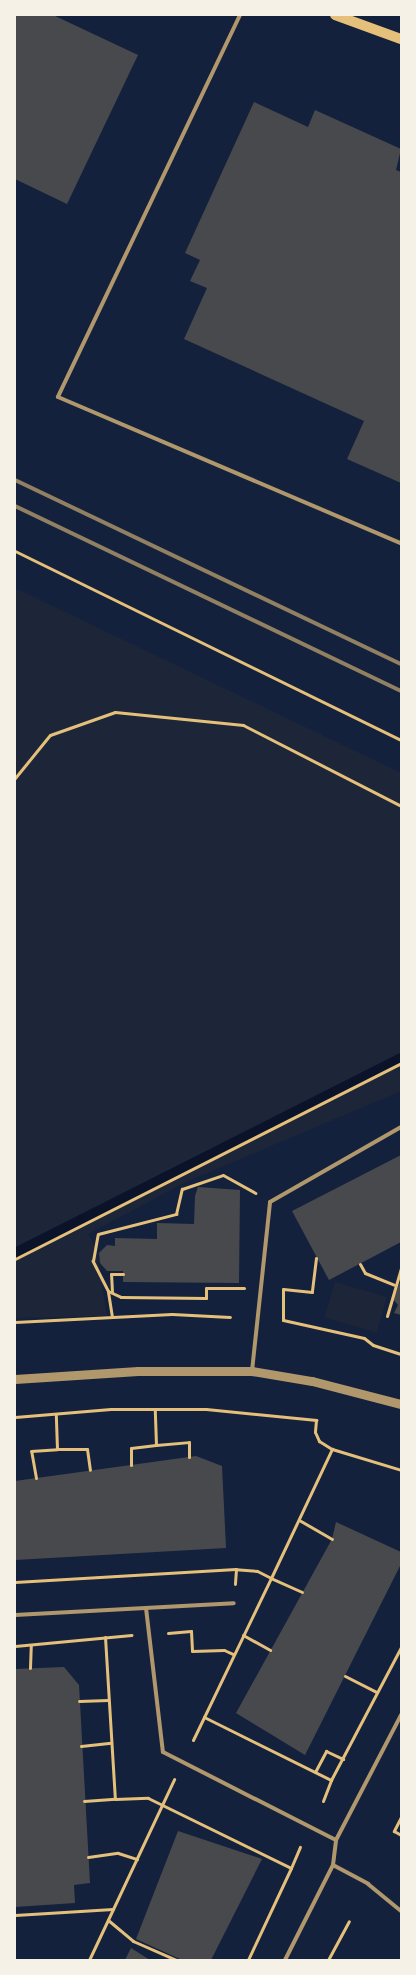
<!DOCTYPE html>
<html>
<head>
<meta charset="utf-8">
<style>
	body { margin:0 }
	#map { position:relative; width:416px; height:1975px; overflow:hidden; background:#14213d; font-family:Ubuntu,sans-serif }
	div>[style] { position:absolute }
	.green>* { inset:0; background:#1d2539; transform-origin:0 0 }
	.stream>* { height:10px; margin:-5px; padding:0 5px; transform-origin:5px; border-radius:5px; background:#0b132b }
	.building>* { inset:0; background:#48494c }
	.path>* { height:3px; margin:-1.5px; padding:0 1.5px; transform-origin:1.5px; border-radius:1.5px; background:#e5c07b }
	.service>* { height:4px; margin:-2px; padding:0 2px; transform-origin:2px; border-radius:2px; background:#b1986c }
	.tertiary>* { height:9px; margin:-4.5px; padding:0 4.5px; transform-origin:4.5px; border-radius:4.5px; background:#b1986c }
	.secondary>* { height:10px; margin:-5px; padding:0 5px; transform-origin:5px; border-radius:5px; background:#e5c07b }
	.rail>* { height:4px; margin:-2px; padding:0 2px; transform-origin:2px; border-radius:2px; background:#918062 }
	span { translate:-50% -50%; white-space:nowrap; text-align:center; line-height:1.15; -webkit-text-stroke:5px #f6f1e7; paint-order:stroke }
	.frame { position:absolute; inset:0; border:16px solid #f6f1e7; pointer-events:none }
</style>
</head>
<body>
<div id="map">
	<div class="green">
		<i style="clip-path:polygon(15px 588px,401px 773px,401px 1091px,186px 1182px,88px 1234px,96px 1248px,107px 1316px,15px 1318px)"></i>
		<i style="left:335px;top:1282px;width:54px;height:37px;rotate:16deg"></i>
	</div>
	<div class="stream">
		<i style="left:15px;top:1253px;width:432px;rotate:-26.8deg"></i>
	</div>
	<div class="building">
		<i style="clip-path:polygon(15px 15px,53px 15px,138px 55px,67px 204px,15px 179px)"></i>
		<i style="clip-path:polygon(254px 102px,308px 127px,315px 110px,401px 149px,396px 170px,401px 172px,401px 483px,347px 459px,364px 421px,184px 339px,207px 288px,190px 281px,200px 260px,185px 253px)"></i>
		<i style="clip-path:polygon(401px 1155px,401px 1242px,329px 1280px,292px 1211px)"></i>
		<i style="clip-path:polygon(198px 1187px,240px 1190px,239px 1283px,123px 1282px,123px 1271px,107px 1271px,100px 1263px,99px 1253px,107px 1245px,115px 1246px,115px 1238px,157px 1239px,157px 1223px,194px 1224px,195px 1196px)"></i>
		<i style="clip-path:polygon(401px 1280px,401px 1315px,394px 1313px,398px 1305px,393px 1299px)"></i>
		<i style="clip-path:polygon(196px 1456px,222px 1466px,226px 1548px,15px 1560px,15px 1481px)"></i>
		<i style="clip-path:polygon(336px 1522px,401px 1552px,401px 1564px,305px 1755px,236px 1713px,332px 1539px)"></i>
		<i style="clip-path:polygon(64px 1667px,79px 1685px,90px 1883px,74px 1885px,75px 1903px,15px 1907px,15px 1669px)"></i>
		<i style="clip-path:polygon(178px 1831px,262px 1859px,211px 1960px,182px 1960px,136px 1939px)"></i>
		<i style="clip-path:polygon(131px 1948px,150px 1960px,125px 1960px)"></i>
	</div>
	<div class="path">
		<i style="left:15px;top:551px;width:430px;rotate:26.1deg"></i>
		<i style="left:15px;top:778px;width:55px;rotate:-50.9deg"></i>
		<i style="left:50px;top:735px;width:69px;rotate:-19.5deg"></i>
		<i style="left:115px;top:712px;width:129px;rotate:5.8deg"></i>
		<i style="left:243px;top:725px;width:178px;rotate:27.1deg"></i>
		<i style="left:316px;top:1258px;width:34px;rotate:97deg"></i>
		<i style="left:312px;top:1292px;width:29px;rotate:-174deg"></i>
		<i style="left:283px;top:1289px;width:31px;rotate:90deg"></i>
		<i style="left:283px;top:1320px;width:83px;rotate:12.5deg"></i>
		<i style="left:364px;top:1338px;width:11px;rotate:38deg"></i>
		<i style="left:373px;top:1345px;width:29px;rotate:18deg"></i>
		<i style="left:15px;top:1259px;width:433px;rotate:-26.9deg"></i>
		<i style="left:360px;top:1264px;width:10px;rotate:61deg"></i>
		<i style="left:365px;top:1273px;width:31px;rotate:22deg"></i>
		<i style="left:108px;top:1291px;width:14px;rotate:25deg"></i>
		<i style="left:121px;top:1297px;width:85px;rotate:0.7deg"></i>
		<i style="left:206px;top:1298px;width:10px;rotate:-90deg"></i>
		<i style="left:206px;top:1288px;width:38px"></i>
		<i style="left:112px;top:1292px;width:18px;rotate:-93deg"></i>
		<i style="left:111px;top:1274px;width:12px"></i>
		<i style="left:387px;top:1316px;width:50px;rotate:-73.7deg"></i>
		<i style="left:112px;top:1317px;width:26px;rotate:-99deg"></i>
		<i style="left:108px;top:1291px;width:34px;rotate:-117deg"></i>
		<i style="left:93px;top:1261px;width:27px;rotate:-80deg"></i>
		<i style="left:98px;top:1234px;width:81px;rotate:-14.4deg"></i>
		<i style="left:176px;top:1214px;width:26px;rotate:-77deg"></i>
		<i style="left:182px;top:1189px;width:43px;rotate:-18.9deg"></i>
		<i style="left:223px;top:1175px;width:37px;rotate:29deg"></i>
		<i style="left:15px;top:1322px;width:157px;rotate:-2.9deg"></i>
		<i style="left:172px;top:1314px;width:58px;rotate:3deg"></i>
		<i style="left:15px;top:1417px;width:96px;rotate:-4.8deg"></i>
		<i style="left:111px;top:1409px;width:95px"></i>
		<i style="left:206px;top:1409px;width:111px;rotate:5.7deg"></i>
		<i style="left:316px;top:1420px;width:12px;rotate:95deg"></i>
		<i style="left:315px;top:1432px;width:10px;rotate:66deg"></i>
		<i style="left:319px;top:1441px;width:15px;rotate:32deg"></i>
		<i style="left:156px;top:1445px;width:33px;rotate:-5deg"></i>
		<i style="left:189px;top:1442px;width:15px;rotate:90deg"></i>
		<i style="left:57px;top:1449px;width:30px"></i>
		<i style="left:87px;top:1449px;width:21px;rotate:82deg"></i>
		<i style="left:131px;top:1465px;width:17px;rotate:-90deg"></i>
		<i style="left:131px;top:1448px;width:25px;rotate:-7deg"></i>
		<i style="left:156px;top:1445px;width:36px;rotate:-92deg"></i>
		<i style="left:36px;top:1478px;width:27px;rotate:-100deg"></i>
		<i style="left:31px;top:1451px;width:26px;rotate:-4deg"></i>
		<i style="left:57px;top:1449px;width:35px;rotate:-92deg"></i>
		<i style="left:299px;top:1520px;width:38px;rotate:30deg"></i>
		<i style="left:15px;top:1582px;width:221px;rotate:-3.4deg"></i>
		<i style="left:302px;top:1592px;width:34px;rotate:-156deg"></i>
		<i style="left:271px;top:1578px;width:143px;rotate:-64.7deg"></i>
		<i style="left:332px;top:1449px;width:72px;rotate:16.9deg"></i>
		<i style="left:168px;top:1633px;width:23px;rotate:-5deg"></i>
		<i style="left:191px;top:1631px;width:20px;rotate:87deg"></i>
		<i style="left:192px;top:1651px;width:32px;rotate:-2deg"></i>
		<i style="left:224px;top:1650px;width:10px;rotate:24deg"></i>
		<i style="left:243px;top:1635px;width:31px;rotate:29deg"></i>
		<i style="left:105px;top:1637px;width:162px;rotate:86.5deg"></i>
		<i style="left:115px;top:1799px;width:33px;rotate:-2deg"></i>
		<i style="left:148px;top:1798px;width:159px;rotate:26.1deg"></i>
		<i style="left:291px;top:1868px;width:102px;rotate:115.1deg"></i>
		<i style="left:15px;top:1646px;width:117px;rotate:-5.4deg"></i>
		<i style="left:30px;top:1668px;width:23px;rotate:-88deg"></i>
		<i style="left:345px;top:1676px;width:35px;rotate:27deg"></i>
		<i style="left:79px;top:1701px;width:29px;rotate:-2deg"></i>
		<i style="left:204px;top:1717px;width:142px;rotate:26.4deg"></i>
		<i style="left:331px;top:1780px;width:150px;rotate:-62.2deg"></i>
		<i style="left:193px;top:1740px;width:180px;rotate:-64.3deg"></i>
		<i style="left:271px;top:1578px;width:16px;rotate:-153deg"></i>
		<i style="left:257px;top:1571px;width:21px;rotate:-175deg"></i>
		<i style="left:236px;top:1569px;width:15px;rotate:94deg"></i>
		<i style="left:81px;top:1746px;width:30px;rotate:-6deg"></i>
		<i style="left:315px;top:1772px;width:24px;rotate:-62deg"></i>
		<i style="left:326px;top:1751px;width:19px;rotate:25deg"></i>
		<i style="left:84px;top:1801px;width:31px;rotate:-4deg"></i>
		<i style="left:323px;top:1801px;width:22px;rotate:-69deg"></i>
		<i style="left:401px;top:1817px;width:16px;rotate:117deg"></i>
		<i style="left:394px;top:1831px;width:8px;rotate:30deg"></i>
		<i style="left:88px;top:1857px;width:30px;rotate:-8deg"></i>
		<i style="left:118px;top:1853px;width:20px;rotate:18deg"></i>
		<i style="left:291px;top:1868px;width:23px;rotate:-67deg"></i>
		<i style="left:15px;top:1915px;width:98px;rotate:-3.5deg"></i>
		<i style="left:108px;top:1920px;width:33px;rotate:40deg"></i>
		<i style="left:133px;top:1941px;width:47px;rotate:23.8deg"></i>
		<i style="left:89px;top:1960px;width:200px;rotate:-64.8deg"></i>
		<i style="left:328px;top:1960px;width:44px;rotate:-61.7deg"></i>
		<i style="left:341px;top:1960px;width:5px"></i>
	</div>
	<div class="service">
		<i style="left:240px;top:15px;width:423px;rotate:115.5deg"></i>
		<i style="left:58px;top:397px;width:373px;rotate:23.1deg"></i>
		<i style="left:252px;top:1371px;width:170px;rotate:-83.9deg"></i>
		<i style="left:270px;top:1202px;width:151px;rotate:-29.8deg"></i>
		<i style="left:146px;top:1608px;width:145px;rotate:83.3deg"></i>
		<i style="left:163px;top:1752px;width:194px;rotate:27deg"></i>
		<i style="left:15px;top:1615px;width:219px;rotate:-3.1deg"></i>
		<i style="left:333px;top:1865px;width:40px;rotate:28deg"></i>
		<i style="left:368px;top:1884px;width:43px;rotate:39.3deg"></i>
		<i style="left:285px;top:1960px;width:106px;rotate:-63.2deg"></i>
		<i style="left:333px;top:1865px;width:25px;rotate:-83deg"></i>
		<i style="left:336px;top:1840px;width:141px;rotate:-62.5deg"></i>
	</div>
	<div class="tertiary">
		<i style="left:15px;top:1379px;width:123px;rotate:-3.7deg"></i>
		<i style="left:138px;top:1371px;width:114px"></i>
		<i style="left:252px;top:1371px;width:61px;rotate:9.5deg"></i>
		<i style="left:312px;top:1381px;width:92px;rotate:14.5deg"></i>
	</div>
	<div class="secondary">
		<i style="left:335px;top:15px;width:70px;rotate:20deg"></i>
	</div>
	<div class="rail">
		<i style="left:15px;top:480px;width:428px;rotate:25.5deg"></i>
		<i style="left:15px;top:506px;width:428px;rotate:25.6deg"></i>
	</div>
	<div class="frame"></div>
</div>
</body>
</html>
